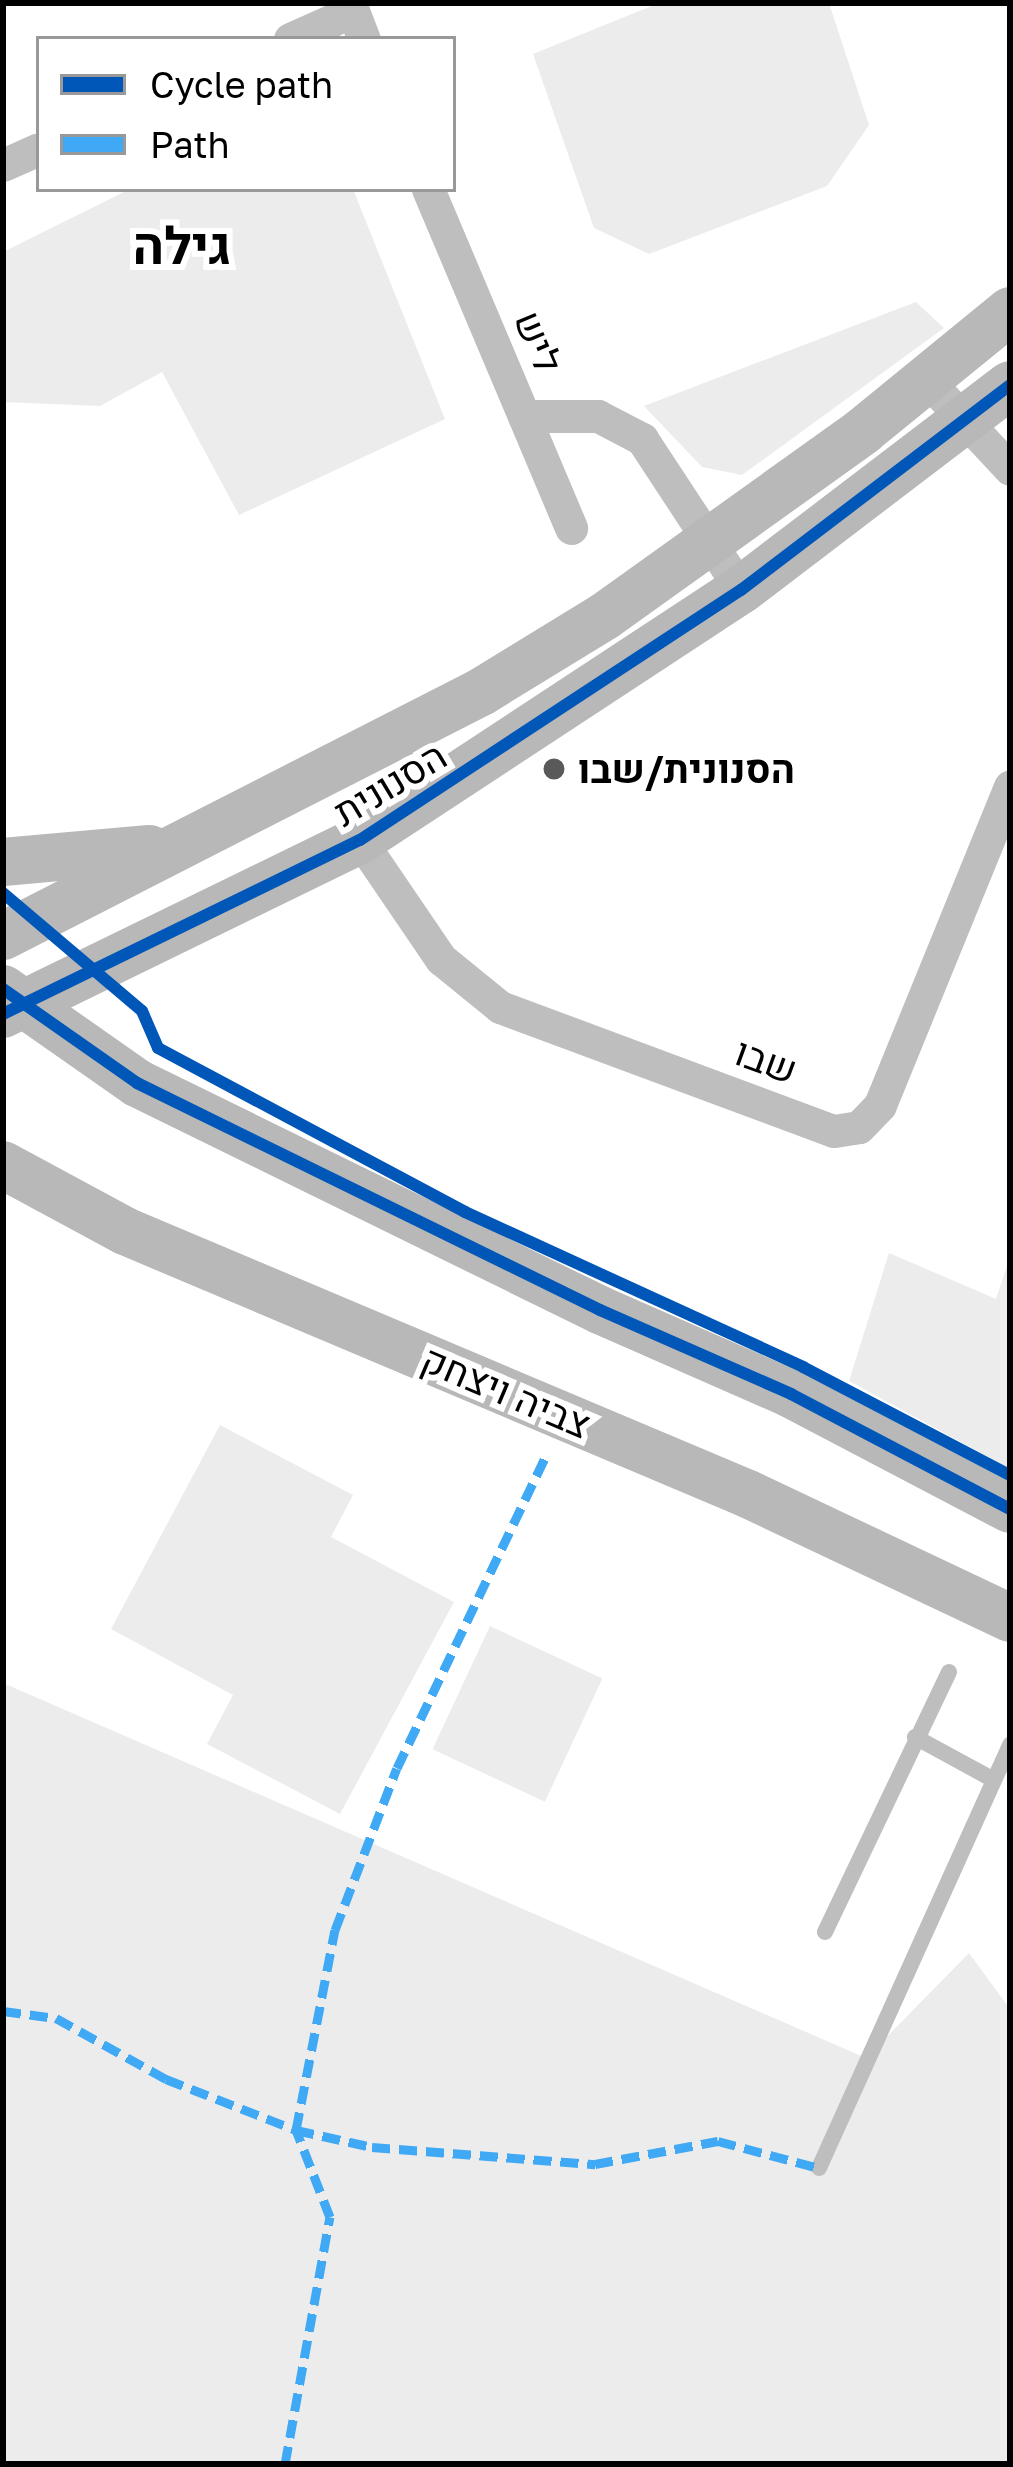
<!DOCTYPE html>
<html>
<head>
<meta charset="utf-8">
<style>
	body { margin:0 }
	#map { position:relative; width:1013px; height:2467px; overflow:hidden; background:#fff; font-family:"Golos Text",Heebo,sans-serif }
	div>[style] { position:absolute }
	.green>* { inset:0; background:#ececec; transform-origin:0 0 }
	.lane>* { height:16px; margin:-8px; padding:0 8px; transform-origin:8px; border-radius:8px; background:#bebebe }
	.street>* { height:33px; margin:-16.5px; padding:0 16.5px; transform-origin:16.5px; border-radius:16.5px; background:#bebebe }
	.secondary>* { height:48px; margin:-24px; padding:0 24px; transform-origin:24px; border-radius:24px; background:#b8b8b8 }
	.quiet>* { height:9px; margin-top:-4.5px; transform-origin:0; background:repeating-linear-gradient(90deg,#3fa9f5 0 18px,transparent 0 27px) }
	.cycleway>* { height:12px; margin:-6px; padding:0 6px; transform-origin:6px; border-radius:6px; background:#0057b8 }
	.dots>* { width:33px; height:33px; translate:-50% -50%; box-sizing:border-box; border:6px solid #fff; border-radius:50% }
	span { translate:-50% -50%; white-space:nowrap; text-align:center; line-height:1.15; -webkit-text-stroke:12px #fff; paint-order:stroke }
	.street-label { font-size:39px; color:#000 }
	.poi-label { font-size:39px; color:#000; font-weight:700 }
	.left { translate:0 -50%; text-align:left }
	.district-label { font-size:51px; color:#000; font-weight:700 }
	.frame { position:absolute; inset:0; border:6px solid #000; pointer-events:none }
	.legend { position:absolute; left:36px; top:36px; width:420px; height:156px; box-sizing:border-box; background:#fff; border:3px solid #999; margin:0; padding:15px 21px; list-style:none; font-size:36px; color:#000 }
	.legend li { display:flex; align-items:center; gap:24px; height:60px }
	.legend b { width:60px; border:3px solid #999 }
</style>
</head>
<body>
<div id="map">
	<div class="green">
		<i style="clip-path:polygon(659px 3px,829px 3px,869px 125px,827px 186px,649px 254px,594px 228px,533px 54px)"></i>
		<i style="clip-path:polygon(130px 189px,353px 189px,445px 419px,239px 515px,162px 372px,100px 406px,3px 402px,3px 252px)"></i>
		<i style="clip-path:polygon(916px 302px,944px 328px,742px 475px,702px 467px,644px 406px)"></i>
		<i style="clip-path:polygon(889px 1253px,996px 1299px,1010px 1257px,1010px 1469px,849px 1381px)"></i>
		<i style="clip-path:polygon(220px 1425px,353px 1495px,331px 1537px,454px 1602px,340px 1814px,207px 1744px,233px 1695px,111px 1629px)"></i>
		<i style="left:490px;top:1626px;width:124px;height:136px;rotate:25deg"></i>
		<i style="clip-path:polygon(3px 1683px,866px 2058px,969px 1953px,1010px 2009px,1010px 2464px,3px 2464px)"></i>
	</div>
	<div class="lane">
		<i style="left:915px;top:1737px;width:88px;rotate:28.6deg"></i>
		<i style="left:825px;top:1932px;width:288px;rotate:-64.5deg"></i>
		<i style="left:819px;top:2168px;width:465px;rotate:-65.7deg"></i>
	</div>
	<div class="street">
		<i style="left:290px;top:39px;width:69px;rotate:-24deg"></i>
		<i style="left:353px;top:11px;width:30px;rotate:69deg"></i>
		<i style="left:3px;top:165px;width:39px;rotate:-24deg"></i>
		<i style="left:428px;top:189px;width:368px;rotate:67.1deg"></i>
		<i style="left:928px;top:381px;width:120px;rotate:47deg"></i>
		<i style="left:524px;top:416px;width:74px"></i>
		<i style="left:598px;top:416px;width:50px;rotate:27.6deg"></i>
		<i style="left:642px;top:439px;width:181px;rotate:56.7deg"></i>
		<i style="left:360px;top:840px;width:144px;rotate:55.8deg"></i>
		<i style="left:441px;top:959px;width:76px;rotate:39.1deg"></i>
		<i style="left:500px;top:1007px;width:356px;rotate:20.4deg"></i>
		<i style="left:834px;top:1131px;width:25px;rotate:-9deg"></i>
		<i style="left:859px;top:1127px;width:30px;rotate:-46deg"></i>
		<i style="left:880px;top:1105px;width:344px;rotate:-67.8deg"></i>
	</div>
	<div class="secondary">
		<i style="left:3px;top:862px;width:147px;rotate:-5.1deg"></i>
		<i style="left:3px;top:936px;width:537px;rotate:-27.04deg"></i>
		<i style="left:481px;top:692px;width:145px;rotate:-31.5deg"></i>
		<i style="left:605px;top:616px;width:317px;rotate:-35.6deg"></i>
		<i style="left:863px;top:431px;width:190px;rotate:-39.2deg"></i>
		<i style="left:3px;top:989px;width:164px;rotate:35deg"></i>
		<i style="left:137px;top:1083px;width:516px;rotate:26.12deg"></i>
		<i style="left:600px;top:1310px;width:209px;rotate:23.7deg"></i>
		<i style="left:791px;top:1394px;width:247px;rotate:27.7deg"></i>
		<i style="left:3px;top:1014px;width:397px;rotate:-26deg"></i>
		<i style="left:360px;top:840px;width:456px;rotate:-33.3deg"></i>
		<i style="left:741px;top:590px;width:338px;rotate:-37.3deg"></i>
		<i style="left:3px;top:1165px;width:139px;rotate:28.4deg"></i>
		<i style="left:125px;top:1231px;width:676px;rotate:22.89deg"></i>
		<i style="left:748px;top:1494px;width:290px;rotate:25.3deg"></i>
	</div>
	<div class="quiet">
		<i style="left:3px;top:2011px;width:53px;rotate:7.5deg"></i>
		<i style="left:56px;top:2018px;width:126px;rotate:29deg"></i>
		<i style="left:166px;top:2079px;width:140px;rotate:21.4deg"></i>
		<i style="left:296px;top:2130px;width:78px;rotate:12.6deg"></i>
		<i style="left:372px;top:2147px;width:224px;rotate:4.4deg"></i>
		<i style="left:595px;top:2164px;width:125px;rotate:-10.6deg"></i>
		<i style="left:718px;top:2141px;width:105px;rotate:15deg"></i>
		<i style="left:285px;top:2464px;width:251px;rotate:-79.7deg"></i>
		<i style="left:330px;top:2217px;width:93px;rotate:-111.3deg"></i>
		<i style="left:296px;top:2130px;width:204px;rotate:-79deg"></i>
		<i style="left:335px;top:1930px;width:173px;rotate:-69.1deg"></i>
		<i style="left:397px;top:1768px;width:349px;rotate:-64.5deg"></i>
	</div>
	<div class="cycleway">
		<i style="left:3px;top:893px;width:182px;rotate:40.3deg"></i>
		<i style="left:142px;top:1011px;width:40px;rotate:66.6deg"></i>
		<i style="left:158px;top:1048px;width:348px;rotate:28.1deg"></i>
		<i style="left:465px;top:1212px;width:372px;rotate:24.6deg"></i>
		<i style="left:803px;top:1367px;width:233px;rotate:27.6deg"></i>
		<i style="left:3px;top:989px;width:164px;rotate:35deg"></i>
		<i style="left:137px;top:1083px;width:516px;rotate:26.12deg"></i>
		<i style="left:600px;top:1310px;width:209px;rotate:23.7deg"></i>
		<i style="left:791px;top:1394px;width:247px;rotate:27.7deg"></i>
		<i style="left:3px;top:1014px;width:397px;rotate:-26deg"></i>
		<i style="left:360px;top:840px;width:456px;rotate:-33.3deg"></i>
		<i style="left:741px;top:590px;width:338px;rotate:-37.3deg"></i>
	</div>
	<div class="dots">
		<i style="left:554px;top:769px;background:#595959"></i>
	</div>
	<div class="street-label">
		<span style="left:538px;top:342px;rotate:67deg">ליש</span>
		<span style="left:390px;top:784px;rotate:-31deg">הסנונית</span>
		<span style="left:766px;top:1061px;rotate:20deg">שבו</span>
		<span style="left:506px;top:1392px;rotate:23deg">צביה ויצחק</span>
	</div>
	<div class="poi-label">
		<span class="left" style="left:578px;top:769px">הסנונית/שבו</span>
	</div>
	<div class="district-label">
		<span style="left:182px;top:245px">גילה</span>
	</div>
	<div class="frame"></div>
	<ul class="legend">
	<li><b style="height:15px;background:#0057b8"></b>Cycle path</li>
	<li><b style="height:15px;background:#3fa9f5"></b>Path</li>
	</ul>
</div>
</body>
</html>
